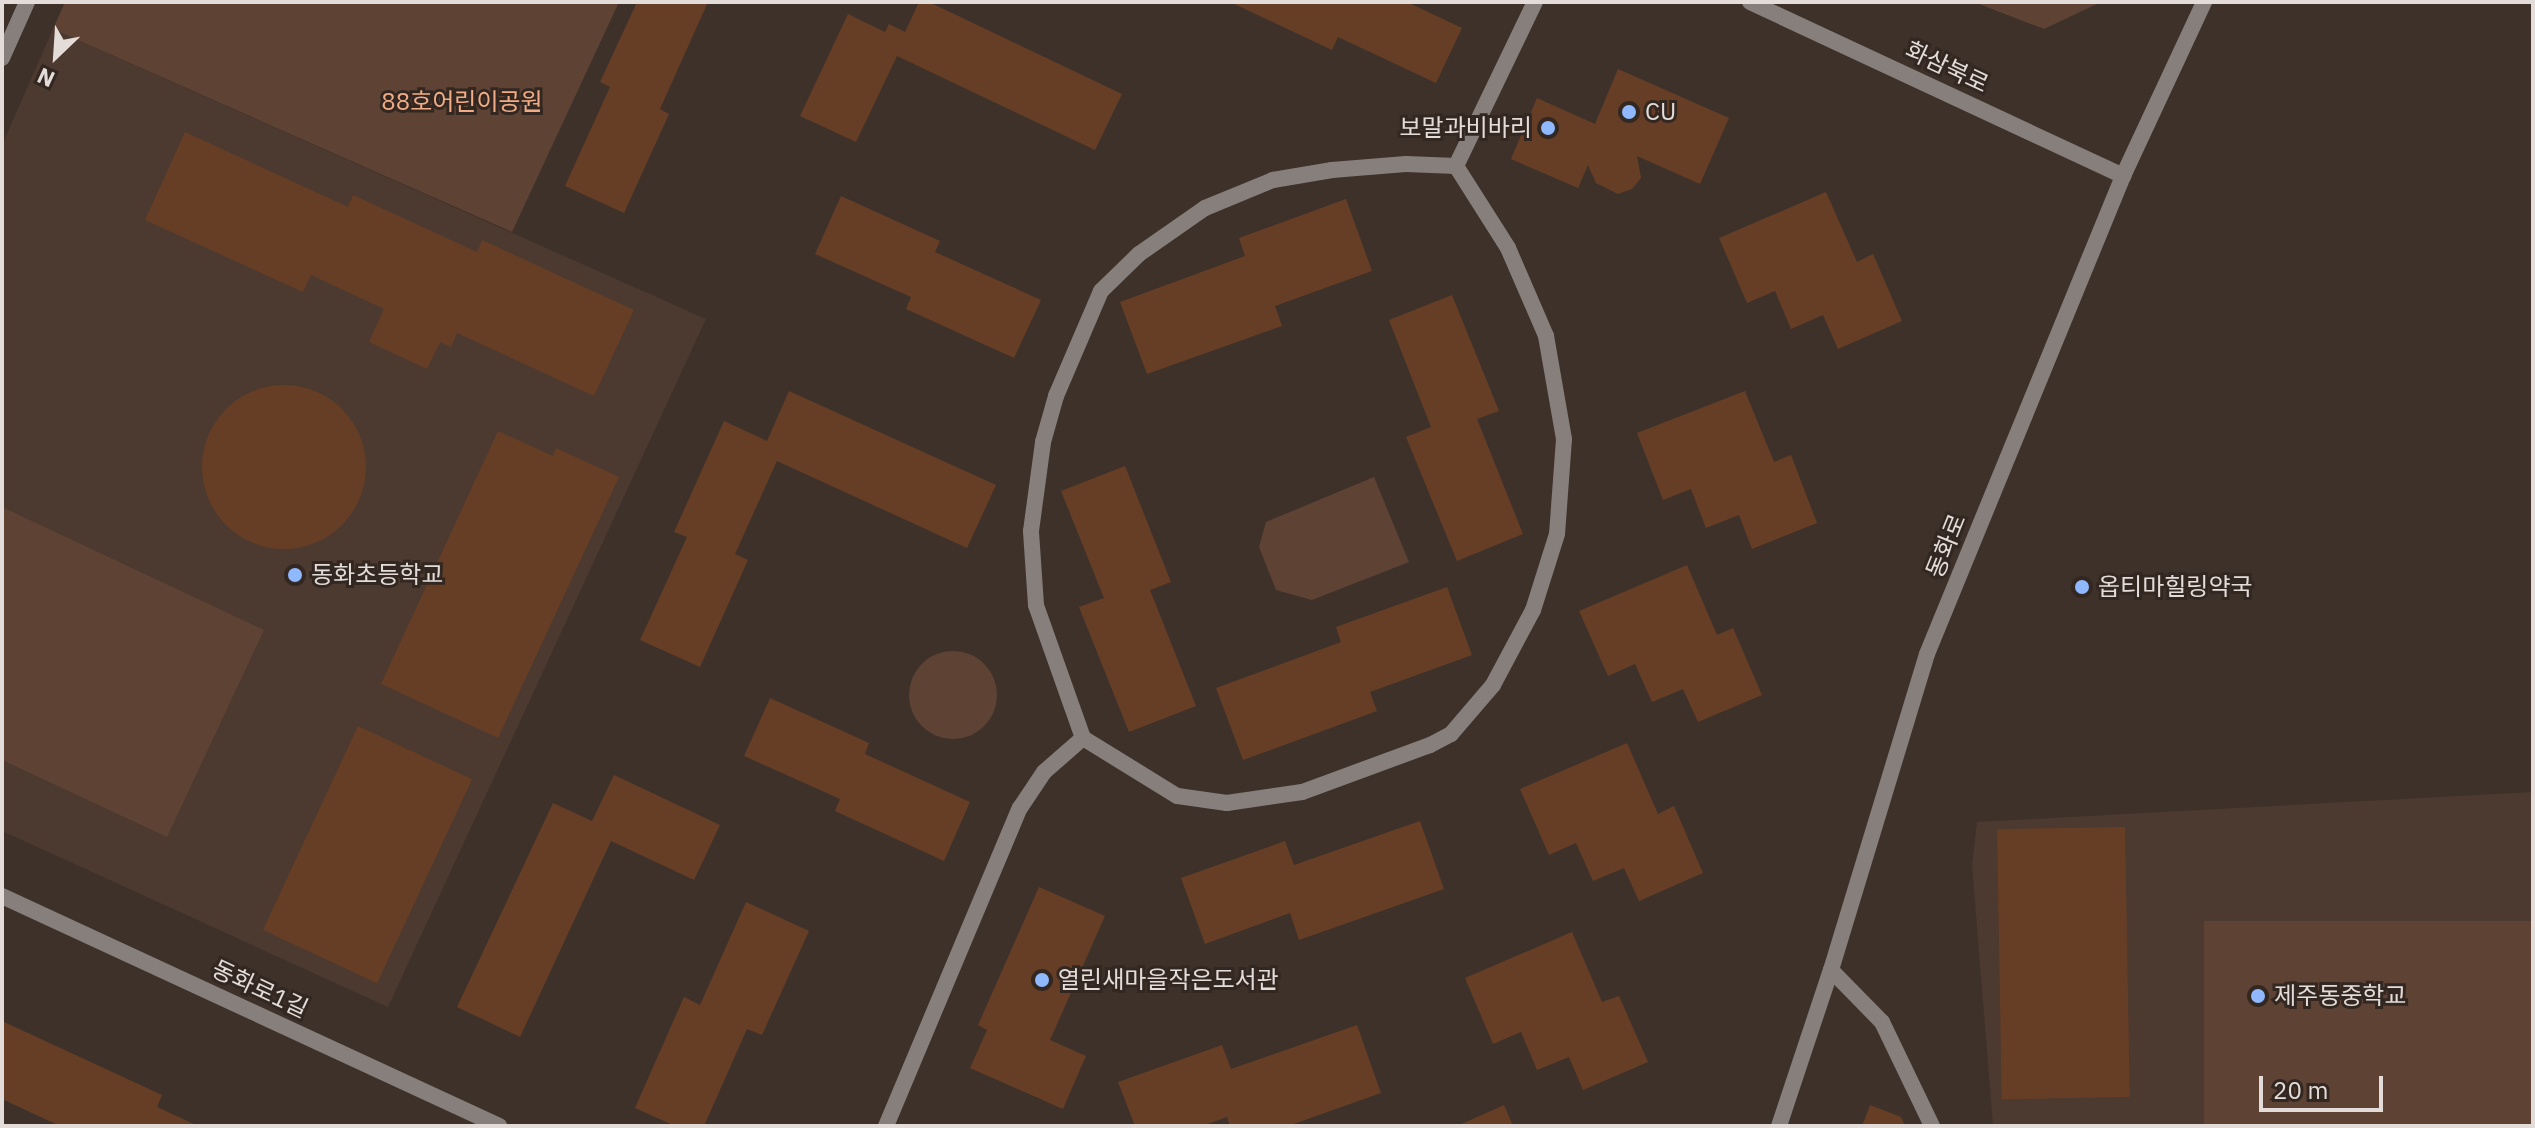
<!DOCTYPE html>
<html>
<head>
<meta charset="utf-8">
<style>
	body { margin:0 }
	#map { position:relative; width:2535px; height:1128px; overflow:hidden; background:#3e312a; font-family:"IBM Plex Sans","Noto Sans KR",sans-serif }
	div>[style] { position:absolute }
	.built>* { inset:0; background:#4c392f }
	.green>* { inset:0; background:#5e4334; transform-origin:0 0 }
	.round { border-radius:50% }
	.building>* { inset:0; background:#663e26; transform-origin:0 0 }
	.service>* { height:16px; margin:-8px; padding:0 8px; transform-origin:8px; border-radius:8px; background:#867f7b }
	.minor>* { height:16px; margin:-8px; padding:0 8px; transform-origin:8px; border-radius:8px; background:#867f7b }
	.tertiary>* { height:16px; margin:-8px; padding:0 8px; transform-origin:8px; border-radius:8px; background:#867f7b }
	.dots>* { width:22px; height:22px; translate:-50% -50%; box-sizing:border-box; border:4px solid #332721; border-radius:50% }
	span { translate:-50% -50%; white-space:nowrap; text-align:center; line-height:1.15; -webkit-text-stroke:6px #332721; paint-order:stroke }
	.street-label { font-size:24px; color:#e4dcd8 }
	.park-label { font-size:24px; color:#f1ac85 }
	.poi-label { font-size:24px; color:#e4dcd8 }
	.left { translate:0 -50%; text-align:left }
	.right { translate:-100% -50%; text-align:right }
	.frame { position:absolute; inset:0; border:4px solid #e4dcd8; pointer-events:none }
	.north { position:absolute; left:16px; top:16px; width:80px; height:80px; -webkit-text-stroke:6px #332721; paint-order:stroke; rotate:205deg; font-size:22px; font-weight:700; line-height:32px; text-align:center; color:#e4dcd8 }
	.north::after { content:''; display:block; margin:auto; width:28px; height:36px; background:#e4dcd8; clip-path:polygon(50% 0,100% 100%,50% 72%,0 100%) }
	.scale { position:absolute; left:2259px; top:1076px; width:124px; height:36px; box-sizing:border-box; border:4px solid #e4dcd8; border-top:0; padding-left:10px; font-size:24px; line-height:28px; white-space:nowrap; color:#e4dcd8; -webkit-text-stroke:6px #332721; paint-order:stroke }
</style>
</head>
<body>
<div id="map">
	<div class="built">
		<i style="clip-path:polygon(53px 29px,706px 319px,388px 1007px,2px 831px,2px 145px)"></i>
		<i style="clip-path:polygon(2533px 792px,2533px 1126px,1993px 1126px,1972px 865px,1977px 822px)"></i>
	</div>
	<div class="green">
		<i style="clip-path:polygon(65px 2px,619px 2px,512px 232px,53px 29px)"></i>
		<i style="clip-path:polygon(1974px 2px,2101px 2px,2044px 29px)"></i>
		<i style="clip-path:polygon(1374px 477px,1409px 562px,1312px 600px,1276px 590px,1259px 547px,1266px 522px)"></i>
		<i style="clip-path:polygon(2px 507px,264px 630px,167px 837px,2px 760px)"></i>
		<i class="round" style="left:909px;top:651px;width:88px;height:88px"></i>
		<i style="left:2533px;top:921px;width:205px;height:329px;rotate:90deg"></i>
	</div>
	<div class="building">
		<i style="clip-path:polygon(637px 2px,708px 2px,660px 109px,669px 114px,624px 213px,565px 186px,610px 87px,600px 82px)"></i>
		<i style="clip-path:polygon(919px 2px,929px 2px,1122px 94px,1095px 150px,897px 56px,856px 142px,800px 116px,848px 14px,885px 32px,889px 24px,905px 32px)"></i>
		<i style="clip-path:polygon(1230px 2px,1407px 2px,1462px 28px,1436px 83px,1338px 37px,1332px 50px)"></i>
		<i style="clip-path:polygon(1618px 69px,1729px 118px,1700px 184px,1637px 156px,1641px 178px,1632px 189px,1618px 194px,1596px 183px,1588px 165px,1578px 188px,1511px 159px,1537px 98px,1595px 124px)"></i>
		<i style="clip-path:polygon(185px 132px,348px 207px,353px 195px,477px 252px,482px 240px,634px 310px,594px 396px,457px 333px,451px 347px,440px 342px,427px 369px,369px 342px,384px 309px,311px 275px,303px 292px,145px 220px)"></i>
		<i style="clip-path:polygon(1826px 192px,1857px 262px,1873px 254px,1902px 321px,1838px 349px,1823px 315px,1791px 329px,1775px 291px,1747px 303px,1719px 238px)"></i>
		<i style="clip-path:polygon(841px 196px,940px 241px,935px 252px,1041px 300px,1014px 358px,906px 309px,911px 297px,815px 254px)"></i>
		<i style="clip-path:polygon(1346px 199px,1372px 271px,1275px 306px,1282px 326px,1147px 374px,1120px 302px,1245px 256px,1239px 238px)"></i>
		<i style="clip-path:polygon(1452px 295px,1499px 411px,1477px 419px,1523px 534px,1457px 561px,1406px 437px,1431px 427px,1389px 320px)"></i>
		<i class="round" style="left:202px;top:385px;width:164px;height:164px"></i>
		<i style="clip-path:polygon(789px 391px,996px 485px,967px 548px,777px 461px,735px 554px,748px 560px,700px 667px,640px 640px,687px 537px,674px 532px,724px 421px,767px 441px)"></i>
		<i style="clip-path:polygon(1745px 391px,1774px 462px,1791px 455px,1817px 523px,1752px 549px,1739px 515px,1706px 528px,1691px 489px,1663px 500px,1637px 433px)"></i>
		<i style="clip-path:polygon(498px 431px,553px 456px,556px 448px,619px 477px,498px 738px,381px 684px)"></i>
		<i style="clip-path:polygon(1125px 466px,1171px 582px,1150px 590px,1196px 706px,1129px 732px,1079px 607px,1104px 598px,1061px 491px)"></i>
		<i style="clip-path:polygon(1687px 565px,1717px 635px,1733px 628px,1762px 695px,1698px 722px,1683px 689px,1652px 702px,1635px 664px,1608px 676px,1579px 611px)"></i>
		<i style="clip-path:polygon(1447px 587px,1472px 655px,1370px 692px,1377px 711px,1243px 760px,1216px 688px,1341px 642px,1336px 627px)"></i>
		<i style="clip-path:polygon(770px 698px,869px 743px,865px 754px,970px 802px,944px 861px,835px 811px,840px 799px,744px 756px)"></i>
		<i style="left:358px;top:726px;width:126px;height:225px;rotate:25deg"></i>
		<i style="clip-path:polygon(1627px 743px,1658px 814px,1674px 806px,1703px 873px,1639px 901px,1624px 868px,1593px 881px,1576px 843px,1549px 855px,1520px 789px)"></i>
		<i style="clip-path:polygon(614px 775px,720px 825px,694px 880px,611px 841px,520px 1037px,457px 1007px,553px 803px,592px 821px)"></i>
		<i style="clip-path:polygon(1420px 821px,1444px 889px,1299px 940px,1290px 913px,1205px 944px,1181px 878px,1285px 841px,1294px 865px)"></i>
		<i style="left:2125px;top:827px;width:270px;height:128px;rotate:89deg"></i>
		<i style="clip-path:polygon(1039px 887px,1105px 916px,1050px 1040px,1086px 1056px,1063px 1109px,970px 1068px,987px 1030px,978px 1025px)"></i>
		<i style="clip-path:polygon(746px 902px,809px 931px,762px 1035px,747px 1029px,704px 1126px,675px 1126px,635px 1108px,684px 997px,700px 1005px)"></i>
		<i style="clip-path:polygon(1572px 932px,1602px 1002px,1619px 996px,1648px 1062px,1583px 1090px,1569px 1057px,1537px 1070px,1521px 1032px,1493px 1044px,1465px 978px)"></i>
		<i style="clip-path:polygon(2px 1021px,162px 1095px,157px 1107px,198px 1126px,60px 1126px,2px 1099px)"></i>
		<i style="clip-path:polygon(1357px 1025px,1381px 1093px,1288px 1126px,1230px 1126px,1227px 1117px,1202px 1126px,1135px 1126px,1118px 1082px,1222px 1045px,1231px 1069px)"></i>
		<i style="clip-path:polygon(1504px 1105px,1513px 1126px,1457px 1126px)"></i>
		<i style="clip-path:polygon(1870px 1105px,1901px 1117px,1905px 1126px,1862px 1126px)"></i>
	</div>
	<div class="service">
		<i style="left:1406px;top:164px;width:50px;rotate:2.3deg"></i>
		<i style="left:1456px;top:166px;width:97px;rotate:57.6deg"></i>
		<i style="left:1508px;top:248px;width:96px;rotate:66.6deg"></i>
		<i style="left:1546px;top:336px;width:105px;rotate:80.1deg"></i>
		<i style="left:1564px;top:439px;width:95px;rotate:94.2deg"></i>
		<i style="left:1557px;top:534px;width:80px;rotate:107.5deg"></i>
		<i style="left:1533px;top:610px;width:85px;rotate:118.1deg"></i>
		<i style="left:1493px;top:685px;width:65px;rotate:130.6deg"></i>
		<i style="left:1451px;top:734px;width:24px;rotate:152deg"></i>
		<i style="left:1430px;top:745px;width:136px;rotate:159.8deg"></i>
		<i style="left:1302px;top:792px;width:76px;rotate:171.7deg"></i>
		<i style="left:1227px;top:803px;width:50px;rotate:-172deg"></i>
		<i style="left:1177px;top:796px;width:110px;rotate:-148.3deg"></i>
		<i style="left:1083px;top:738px;width:141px;rotate:-109.5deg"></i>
		<i style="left:1036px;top:605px;width:74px;rotate:-93.9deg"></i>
		<i style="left:1031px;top:531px;width:90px;rotate:-82.3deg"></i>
		<i style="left:1043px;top:442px;width:48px;rotate:-74.2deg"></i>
		<i style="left:1056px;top:396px;width:114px;rotate:-66.8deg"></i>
		<i style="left:1101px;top:291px;width:53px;rotate:-44.2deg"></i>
		<i style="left:1139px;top:254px;width:80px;rotate:-34.9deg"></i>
		<i style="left:1205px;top:208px;width:74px;rotate:-22.4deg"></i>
		<i style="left:1273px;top:180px;width:60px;rotate:-9.6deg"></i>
		<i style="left:1332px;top:170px;width:74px;rotate:-4.6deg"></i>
		<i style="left:1456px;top:166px;width:182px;rotate:-64.3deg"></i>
		<i style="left:886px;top:1126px;width:345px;rotate:-67.2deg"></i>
		<i style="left:1020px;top:808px;width:43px;rotate:-56.3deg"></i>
		<i style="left:1044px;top:772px;width:52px;rotate:-41.1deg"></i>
	</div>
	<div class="minor">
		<i style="left:2px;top:58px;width:61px;rotate:-65.9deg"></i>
		<i style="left:2px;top:896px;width:548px;rotate:24.83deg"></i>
		<i style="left:1831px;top:970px;width:73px;rotate:45.6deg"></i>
		<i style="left:1882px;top:1022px;width:115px;rotate:64.3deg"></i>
	</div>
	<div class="tertiary">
		<i style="left:1750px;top:2px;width:412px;rotate:25deg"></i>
		<i style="left:1779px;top:1126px;width:164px;rotate:-71.6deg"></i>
		<i style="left:1831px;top:970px;width:330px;rotate:-73.1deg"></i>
		<i style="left:1927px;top:654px;width:517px;rotate:-67.7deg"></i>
		<i style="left:2123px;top:176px;width:192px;rotate:-65deg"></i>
	</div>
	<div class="dots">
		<i style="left:1629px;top:112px;background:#90b8fd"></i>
		<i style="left:1548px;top:128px;background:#90b8fd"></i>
		<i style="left:295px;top:575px;background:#90b8fd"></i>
		<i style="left:2082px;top:587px;background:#90b8fd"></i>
		<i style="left:1042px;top:980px;background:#90b8fd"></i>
		<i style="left:2258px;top:996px;background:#90b8fd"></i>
	</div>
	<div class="street-label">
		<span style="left:1947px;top:67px;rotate:25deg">화삼북로</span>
		<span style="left:1946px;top:546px;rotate:-68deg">동화로</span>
		<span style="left:260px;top:989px;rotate:25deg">동화로1길</span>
	</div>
	<div class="park-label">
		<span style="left:462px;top:102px">88호어린이공원</span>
	</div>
	<div class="poi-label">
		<span class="left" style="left:1645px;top:112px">CU</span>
		<span class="right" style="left:1532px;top:128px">보말과비바리</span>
		<span class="left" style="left:311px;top:575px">동화초등학교</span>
		<span class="left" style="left:2098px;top:587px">옵티마힐링약국</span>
		<span class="left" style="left:1058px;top:980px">열린새마을작은도서관</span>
		<span class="left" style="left:2274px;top:996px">제주동중학교</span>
	</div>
	<div class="frame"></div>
	<div class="north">N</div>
	<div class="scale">20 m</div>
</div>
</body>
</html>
